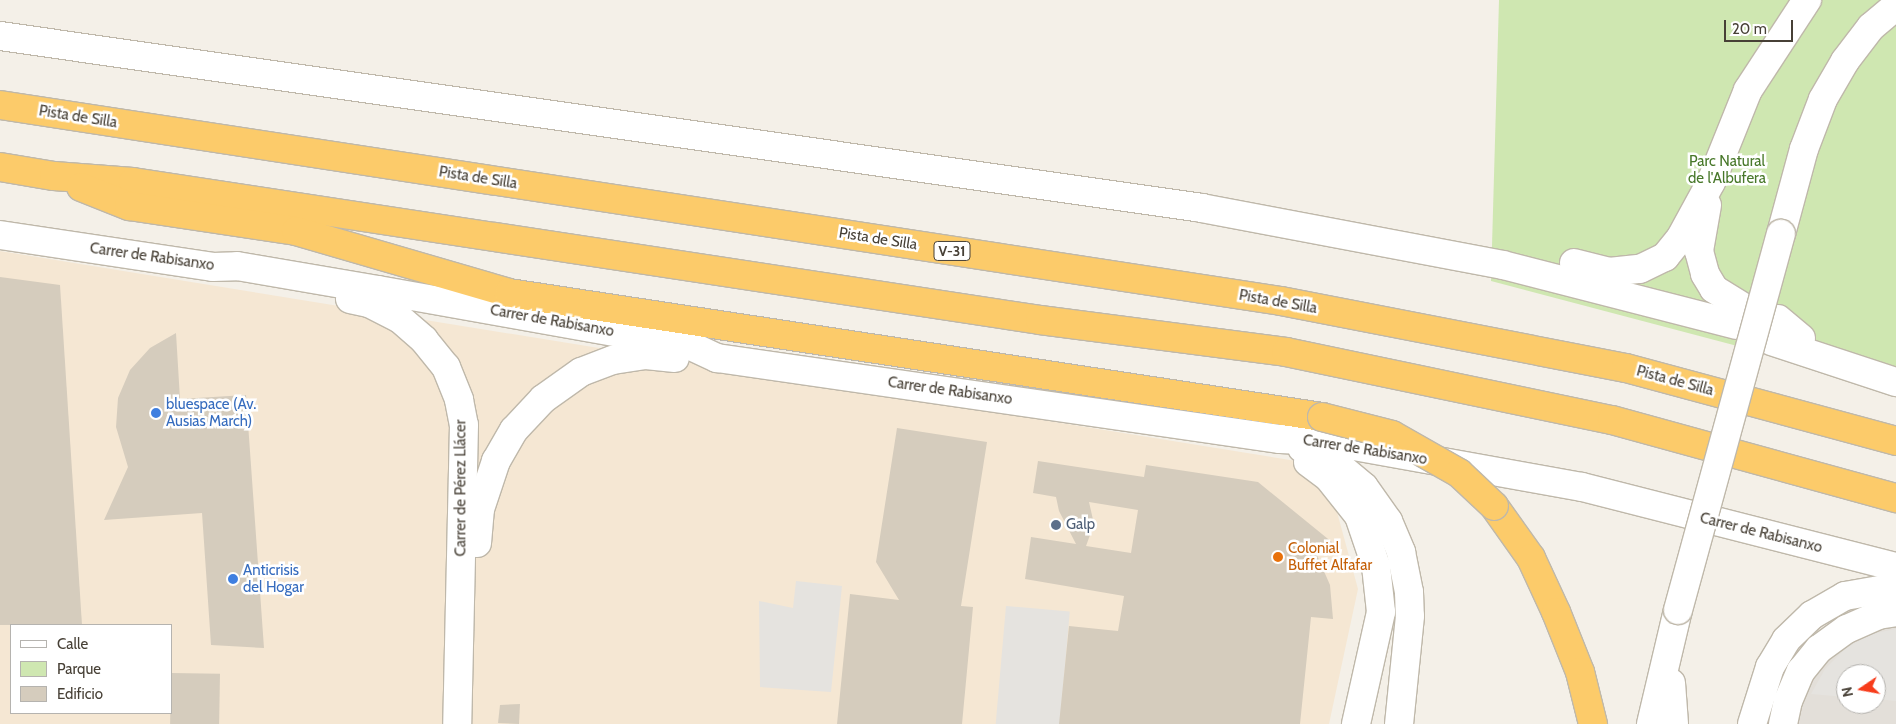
<!DOCTYPE html>
<html>
<head>
<meta charset="utf-8">
<style>
	body { margin:0 }
	#map { position:relative; width:1896px; height:724px; overflow:hidden; background:#f4f0e8; font-family:Cabin,sans-serif }
	div>[style] { position:absolute }
	.commercial>* { inset:0; background:#f5e7d3 }
	.industrial>* { inset:0; background:#e3dfd9 }
	.green>* { inset:0; background:#cfe7b1 }
	.parking>* { inset:0; background:#e5e3df; transform-origin:0 0 }
	.building>* { inset:0; background:#d5ccbd; transform-origin:0 0 }
	.roads { filter:drop-shadow(1px 0 #bfb8aa) drop-shadow(-1px 0 #bfb8aa) drop-shadow(0 1px #bfb8aa) drop-shadow(0 -1px #bfb8aa) }
	.minor>* { height:28px; margin:-14px; padding:0 14px; transform-origin:14px; border-radius:14px; background:#fff }
	.highway>* { height:28px; margin:-14px; padding:0 14px; transform-origin:14px; border-radius:14px; background:#fccb6a }
	.bridges { filter:drop-shadow(1px 0 #bfb8aa) drop-shadow(-1px 0 #bfb8aa) drop-shadow(0 1px #bfb8aa) drop-shadow(0 -1px #bfb8aa) }
	.minor-bridge>* { height:28px; margin:-14px; padding:0 14px; transform-origin:14px; border-radius:14px; background:#fff }
	.highway-bridge>* { height:28px; margin:-14px; padding:0 14px; transform-origin:14px; border-radius:14px; background:#fccb6a }
	.dots>* { width:14px; height:14px; translate:-50% -50%; box-sizing:border-box; border:2px solid #fff; border-radius:50% }
	span { translate:-50% -50%; white-space:nowrap; text-align:center; line-height:1.15; -webkit-text-stroke:5px #fff; paint-order:stroke }
	.shield-label span { padding:1px 4px; background:#fff; border:1px solid; border-radius:4px; -webkit-text-stroke-width:0 }
	.shield-label { font-size:14px; color:#474036; font-weight:700 }
	.street-label { font-size:15px; color:#474036 }
	.park-label { font-size:15px; color:#48782a }
	.shop-label { font-size:15px; color:#366cbe }
	.left { translate:0 -50%; text-align:left }
	.service-label { font-size:15px; color:#4e5e75 }
	.food-label { font-size:15px; color:#c56008 }
	.legend { position:absolute; left:10px; top:624px; width:162px; height:90px; box-sizing:border-box; background:#fff; border:1px solid #b5b3af; margin:0; padding:6px 9px; list-style:none; font-size:15px; color:#474036 }
	.legend li { display:flex; align-items:center; gap:10px; height:25px }
	.legend b { width:25px; border:1px solid #b5b3af }
	.north { position:absolute; left:1836px; top:664px; width:50px; height:50px; box-sizing:border-box; background:#fff; border:1px solid #b5b3af; border-radius:50%; rotate:258deg; font-size:14px; font-weight:700; line-height:20px; text-align:center; color:#474036 }
	.north::after { content:''; display:block; margin:auto; width:18px; height:22px; background:#f73c1b; clip-path:polygon(50% 0,100% 100%,50% 72%,0 100%) }
	.scale { position:absolute; left:1724px; top:20px; width:69px; height:22px; box-sizing:border-box; border:2px solid #474036; border-top:0; padding-left:6px; font-size:15px; line-height:18px; white-space:nowrap; color:#474036; -webkit-text-stroke:4px #fff; paint-order:stroke }
</style>
</head>
<body>
<div id="map">
	<div class="commercial">
		<i style="clip-path:polygon(evenodd,0 251px,1296px 461px,1334px 501px,1358px 589px,1329px 724px,0 724px,0 251px,11px 625px,171px 625px,171px 713px,11px 713px,11px 625px)"></i>
	</div>
	<div class="industrial">
		<i style="clip-path:polygon(evenodd,1896px 610px,1896px 724px,1794px 724px,1813px 658px,1896px 610px,1846px 674px,1876px 674px,1876px 704px,1846px 704px,1846px 674px)"></i>
	</div>
	<div class="green">
		<i style="clip-path:polygon(1499px 0,1896px 0,1896px 388px,1491px 281px)"></i>
	</div>
	<div class="parking">
		<i style="clip-path:polygon(796px 581px,842px 586px,831px 692px,760px 687px,759px 601px,793px 608px)"></i>
		<i style="left:1006px;top:606px;width:64px;height:119px;rotate:5deg"></i>
		<i style="clip-path:polygon(1896px 629px,1896px 701px,1876px 699px,1876px 674px,1846px 674px,1846px 697px,1811px 694px,1825px 669px,1846px 648px,1871px 634px)"></i>
	</div>
	<div class="building">
		<i style="clip-path:polygon(0 277px,60px 285px,82px 625px,0 625px)"></i>
		<i style="clip-path:polygon(176px 333px,180px 399px,246px 395px,264px 648px,211px 645px,202px 513px,104px 520px,128px 467px,116px 427px,118px 398px,130px 370px,150px 348px)"></i>
		<i style="clip-path:polygon(897px 428px,987px 442px,961px 606px,973px 607px,962px 724px,837px 724px,850px 594px,899px 600px,876px 562px)"></i>
		<i style="clip-path:polygon(evenodd,1038px 461px,1144px 477px,1146px 465px,1258px 482px,1333px 543px,1316px 553px,1330px 585px,1333px 619px,1311px 617px,1300px 724px,1059px 724px,1069px 626px,1118px 631px,1124px 596px,1025px 579px,1031px 537px,1076px 544px,1059px 511px,1056px 497px,1033px 493px,1038px 461px,1089px 502px,1138px 510px,1131px 553px,1086px 546px,1094px 524px,1089px 502px)"></i>
		<i style="left:171px;top:673px;width:49px;height:51px;rotate:1deg"></i>
		<i style="clip-path:polygon(520px 704px,519px 724px,498px 723px,500px 705px)"></i>
	</div>
	<div class="roads">
		<div class="minor">
			<i style="left:0;top:36px;width:1214px;rotate:8.14deg"></i>
			<i style="left:1202px;top:208px;width:306px;rotate:10.7deg"></i>
			<i style="left:1503px;top:265px;width:241px;rotate:14.4deg"></i>
			<i style="left:1707px;top:205px;width:47px;rotate:99.9deg"></i>
			<i style="left:1699px;top:251px;width:24px;rotate:75deg"></i>
			<i style="left:1705px;top:274px;width:17px;rotate:59deg"></i>
			<i style="left:1714px;top:289px;width:32px;rotate:32deg"></i>
			<i style="left:1781px;top:234px;width:88px;rotate:-74.9deg"></i>
			<i style="left:1804px;top:149px;width:53px;rotate:-69.2deg"></i>
			<i style="left:1823px;top:99px;width:44px;rotate:-59.9deg"></i>
			<i style="left:1845px;top:61px;width:43px;rotate:-52.6deg"></i>
			<i style="left:1871px;top:27px;width:33px;rotate:-40deg"></i>
			<i style="left:0;top:235px;width:215px;rotate:8.5deg"></i>
			<i style="left:213px;top:267px;width:24px;rotate:-2deg"></i>
			<i style="left:237px;top:266px;width:143px;rotate:9.7deg"></i>
			<i style="left:378px;top:290px;width:318px;rotate:10.1deg"></i>
			<i style="left:691px;top:346px;width:29px;rotate:25deg"></i>
			<i style="left:717px;top:358px;width:569px;rotate:8.19deg"></i>
			<i style="left:1280px;top:439px;width:46px;rotate:2.5deg"></i>
			<i style="left:1326px;top:441px;width:260px;rotate:10.2deg"></i>
			<i style="left:1582px;top:487px;width:324px;rotate:14.3deg"></i>
			<i style="left:1574px;top:263px;width:36px;rotate:14deg"></i>
			<i style="left:1609px;top:272px;width:31px;rotate:-6deg"></i>
			<i style="left:1640px;top:269px;width:28px;rotate:-26deg"></i>
			<i style="left:1665px;top:257px;width:26px;rotate:-51deg"></i>
			<i style="left:1681px;top:237px;width:63px;rotate:-61.4deg"></i>
			<i style="left:1711px;top:182px;width:99px;rotate:-68.1deg"></i>
			<i style="left:1748px;top:90px;width:108px;rotate:-56.8deg"></i>
			<i style="left:350px;top:299px;width:19px;rotate:12deg"></i>
			<i style="left:369px;top:303px;width:34px;rotate:27deg"></i>
			<i style="left:399px;top:318px;width:33px;rotate:41deg"></i>
			<i style="left:424px;top:340px;width:35px;rotate:51deg"></i>
			<i style="left:446px;top:367px;width:35px;rotate:68deg"></i>
			<i style="left:459px;top:400px;width:25px;rotate:79deg"></i>
			<i style="left:464px;top:425px;width:299px;rotate:91.3deg"></i>
			<i style="left:1778px;top:319px;width:30px;rotate:40deg"></i>
			<i style="left:1771px;top:341px;width:132px;rotate:18.2deg"></i>
			<i style="left:1302px;top:448px;width:34px;rotate:23deg"></i>
			<i style="left:1333px;top:461px;width:40px;rotate:40deg"></i>
			<i style="left:1364px;top:487px;width:42px;rotate:54.8deg"></i>
			<i style="left:1388px;top:521px;width:34px;rotate:67deg"></i>
			<i style="left:1401px;top:552px;width:41px;rotate:78.7deg"></i>
			<i style="left:1409px;top:592px;width:24px;rotate:88deg"></i>
			<i style="left:1410px;top:616px;width:109px;rotate:95.8deg"></i>
			<i style="left:1308px;top:462px;width:26px;rotate:37deg"></i>
			<i style="left:1329px;top:478px;width:48px;rotate:51.7deg"></i>
			<i style="left:1359px;top:516px;width:53px;rotate:71.2deg"></i>
			<i style="left:1376px;top:566px;width:46px;rotate:83.8deg"></i>
			<i style="left:1381px;top:612px;width:115px;rotate:102.6deg"></i>
			<i style="left:477px;top:543px;width:34px;rotate:-85deg"></i>
			<i style="left:480px;top:509px;width:51px;rotate:-71.6deg"></i>
			<i style="left:496px;top:461px;width:36px;rotate:-60deg"></i>
			<i style="left:514px;top:430px;width:42px;rotate:-46.9deg"></i>
			<i style="left:543px;top:399px;width:47px;rotate:-35.4deg"></i>
			<i style="left:581px;top:372px;width:34px;rotate:-21deg"></i>
			<i style="left:613px;top:360px;width:33px;rotate:-9deg"></i>
			<i style="left:646px;top:355px;width:29px;rotate:6deg"></i>
			<i style="left:1671px;top:683px;width:41px;rotate:85.8deg"></i>
			<i style="left:1651px;top:724px;width:117px;rotate:-76.7deg"></i>
			<i style="left:1752px;top:724px;width:60px;rotate:-72.5deg"></i>
			<i style="left:1770px;top:667px;width:31px;rotate:-59deg"></i>
			<i style="left:1786px;top:640px;width:36px;rotate:-44deg"></i>
			<i style="left:1812px;top:615px;width:38px;rotate:-30deg"></i>
			<i style="left:1845px;top:596px;width:52px;rotate:-10deg"></i>
			<i style="left:1783px;top:724px;width:24px;rotate:-78deg"></i>
			<i style="left:1788px;top:701px;width:33px;rotate:-67deg"></i>
			<i style="left:1801px;top:671px;width:28px;rotate:-51deg"></i>
			<i style="left:1819px;top:649px;width:34px;rotate:-36deg"></i>
			<i style="left:1847px;top:629px;width:34px;rotate:-24deg"></i>
			<i style="left:1878px;top:615px;width:18px;rotate:-9deg"></i>
		</div>
		<div class="highway">
			<i style="left:0;top:105px;width:1296px;rotate:8.7deg"></i>
			<i style="left:1281px;top:301px;width:351px;rotate:11deg"></i>
			<i style="left:1626px;top:368px;width:280px;rotate:15.1deg"></i>
			<i style="left:0;top:167px;width:55px;rotate:9.5deg"></i>
			<i style="left:54px;top:176px;width:79px;rotate:4.3deg"></i>
			<i style="left:133px;top:182px;width:917px;rotate:8.65deg"></i>
			<i style="left:1040px;top:320px;width:248px;rotate:7.4deg"></i>
			<i style="left:1286px;top:352px;width:333px;rotate:11.8deg"></i>
			<i style="left:1612px;top:420px;width:295px;rotate:15.4deg"></i>
			<i style="left:81px;top:187px;width:52px;rotate:21.6deg"></i>
			<i style="left:129px;top:206px;width:169px;rotate:8.5deg"></i>
			<i style="left:296px;top:231px;width:222px;rotate:16.2deg"></i>
			<i style="left:509px;top:293px;width:822px;rotate:8.67deg"></i>
			<i style="left:1494px;top:506px;width:64px;rotate:54.6deg"></i>
			<i style="left:1531px;top:558px;width:60px;rotate:65.2deg"></i>
			<i style="left:1556px;top:612px;width:65px;rotate:68.2deg"></i>
			<i style="left:1580px;top:672px;width:54px;rotate:76deg"></i>
		</div>
	</div>
	<div class="bridges">
		<div class="minor-bridge">
			<i style="left:1678px;top:610px;width:390px;rotate:-74.7deg"></i>
		</div>
		<div class="highway-bridge">
			<i style="left:1322px;top:417px;width:72px;rotate:14.4deg"></i>
			<i style="left:1392px;top:435px;width:77px;rotate:29.6deg"></i>
			<i style="left:1459px;top:473px;width:48px;rotate:43.3deg"></i>
		</div>
	</div>
	<div class="dots">
		<i style="left:156px;top:413px;background:#3f7fe0"></i>
		<i style="left:1056px;top:525px;background:#5c6f8a"></i>
		<i style="left:1278px;top:557px;background:#e8710a"></i>
		<i style="left:233px;top:579px;background:#3f7fe0"></i>
	</div>
	<div class="shield-label">
		<span style="left:952px;top:251px">V-31</span>
	</div>
	<div class="street-label">
		<span style="left:78px;top:117px;rotate:9deg">Pista de Silla</span>
		<span style="left:478px;top:178px;rotate:9deg">Pista de Silla</span>
		<span style="left:878px;top:239px;rotate:9deg">Pista de Silla</span>
		<span style="left:152px;top:257px;rotate:8deg">Carrer de Rabisanxo</span>
		<span style="left:1278px;top:302px;rotate:10deg">Pista de Silla</span>
		<span style="left:552px;top:321px;rotate:10deg">Carrer de Rabisanxo</span>
		<span style="left:1675px;top:381px;rotate:15deg">Pista de Silla</span>
		<span style="left:950px;top:391px;rotate:8deg">Carrer de Rabisanxo</span>
		<span style="left:1365px;top:450px;rotate:9deg">Carrer de Rabisanxo</span>
		<span style="left:461px;top:488px;rotate:-90deg">Carrer de Pérez Llácer</span>
		<span style="left:1761px;top:533px;rotate:14deg">Carrer de Rabisanxo</span>
	</div>
	<div class="park-label">
		<span style="left:1727px;top:170px">Parc Natural<br>de l'Albufera</span>
	</div>
	<div class="shop-label">
		<span class="left" style="left:166px;top:413px">bluespace (Av.<br>Ausias March)</span>
		<span class="left" style="left:243px;top:579px">Anticrisis<br>del Hogar</span>
	</div>
	<div class="service-label">
		<span class="left" style="left:1066px;top:525px">Galp</span>
	</div>
	<div class="food-label">
		<span class="left" style="left:1288px;top:557px">Colonial<br>Buffet Alfafar</span>
	</div>
	<ul class="legend">
	<li><b style="height:6px;background:#fff"></b>Calle</li>
	<li><b style="height:14px;background:#cfe7b1"></b>Parque</li>
	<li><b style="height:14px;background:#d5ccbd"></b>Edificio</li>
	</ul>
	<div class="north">N</div>
	<div class="scale">20 m</div>
</div>
</body>
</html>
